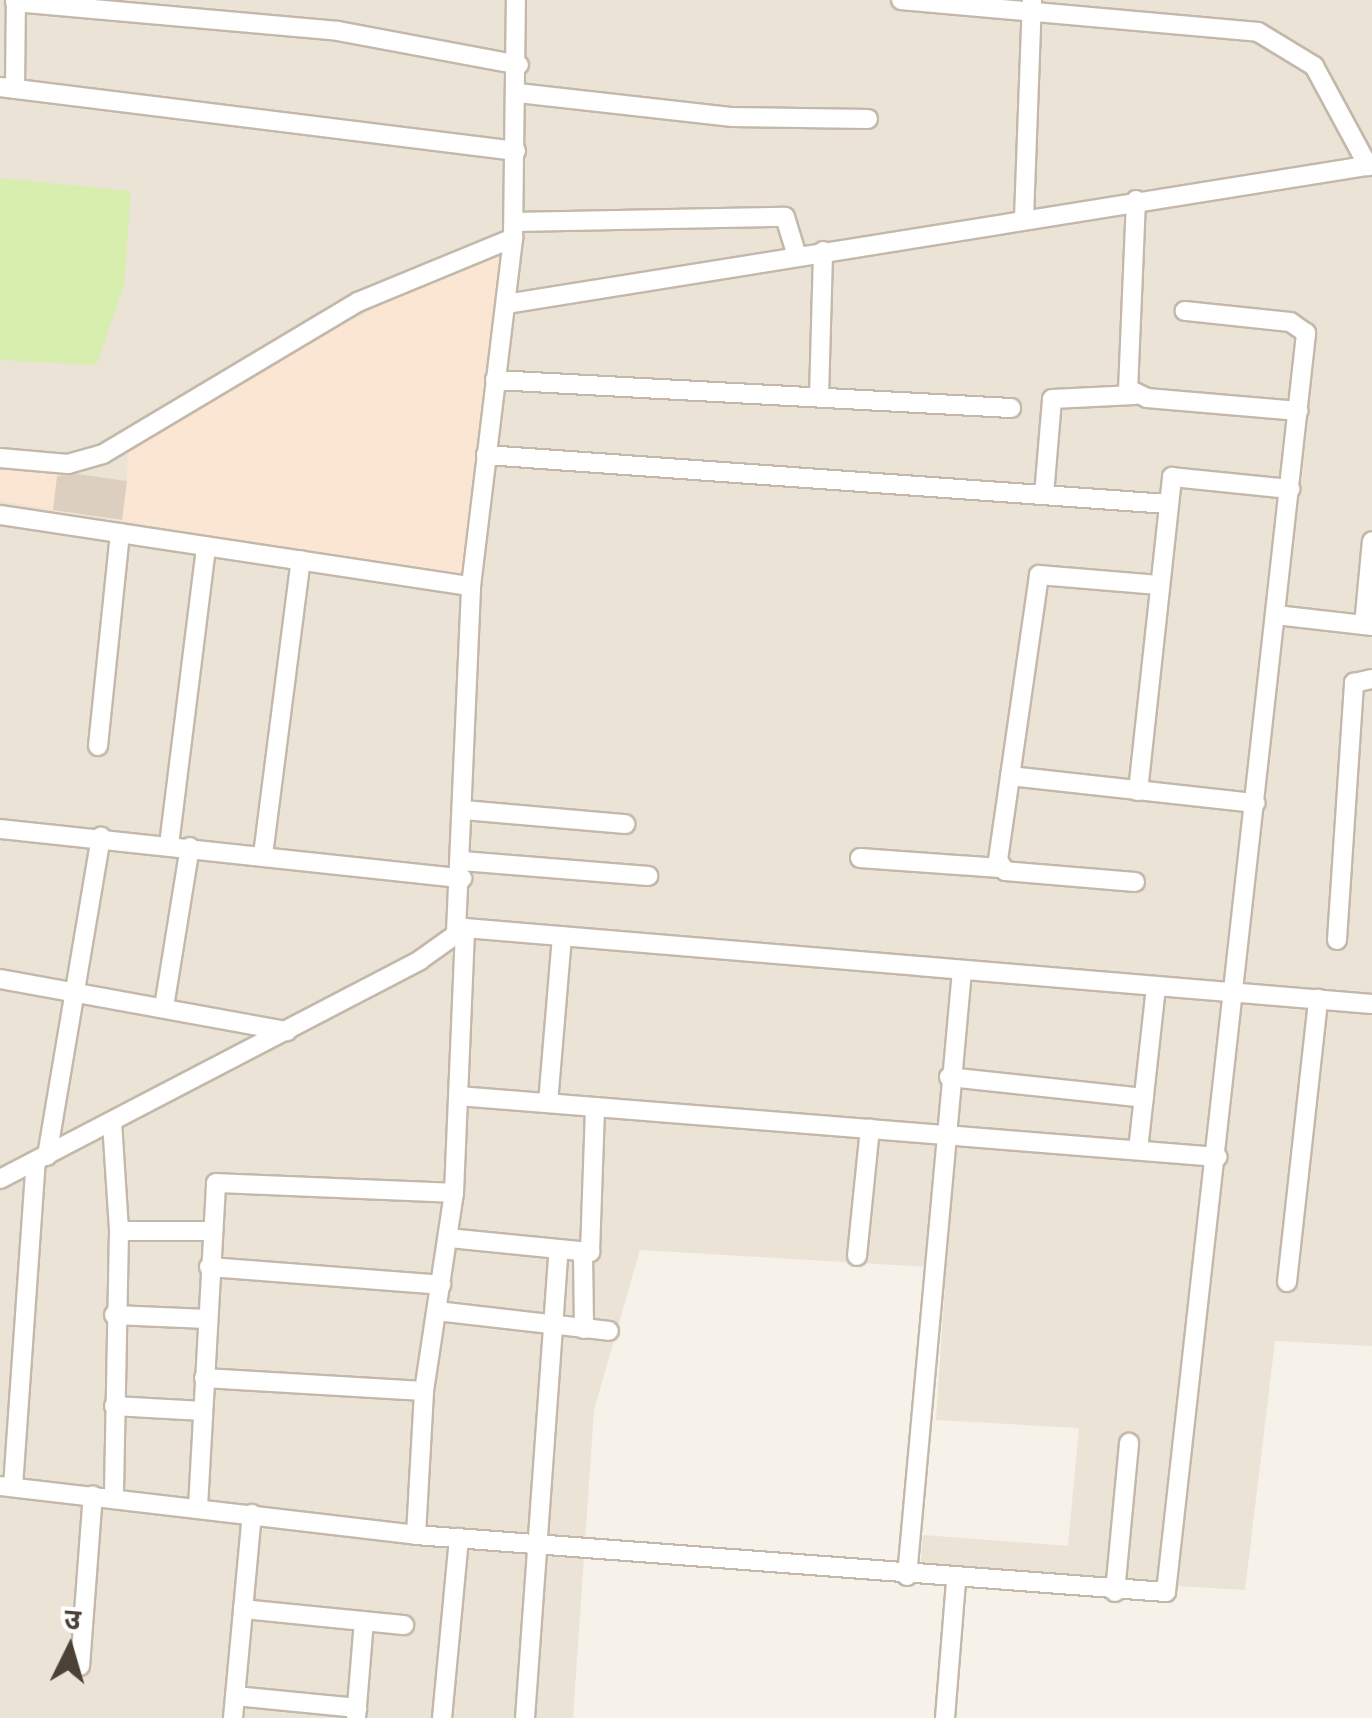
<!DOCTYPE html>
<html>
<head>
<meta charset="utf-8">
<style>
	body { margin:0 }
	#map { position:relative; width:1372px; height:1718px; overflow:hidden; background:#f6f1e9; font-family:"Noto Sans","Noto Sans Devanagari",sans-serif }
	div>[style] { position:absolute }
	.residential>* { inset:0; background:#ebe3d6 }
	.commercial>* { inset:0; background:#fae6d2 }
	.green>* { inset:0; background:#d7eeae }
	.building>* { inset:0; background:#dccfc0 }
	.roads { filter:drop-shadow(2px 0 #c3b8aa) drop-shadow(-2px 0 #c3b8aa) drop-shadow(0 2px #c3b8aa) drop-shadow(0 -2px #c3b8aa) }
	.minor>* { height:18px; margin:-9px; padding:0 9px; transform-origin:9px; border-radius:9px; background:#fff }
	span { translate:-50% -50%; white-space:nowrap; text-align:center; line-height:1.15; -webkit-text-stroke:9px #fff; paint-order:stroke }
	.north { position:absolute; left:20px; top:1598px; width:100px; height:100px; -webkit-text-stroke:8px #fff; paint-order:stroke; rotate:5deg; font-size:28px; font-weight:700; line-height:40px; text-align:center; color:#4b4136 }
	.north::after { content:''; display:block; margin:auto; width:35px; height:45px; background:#4b4136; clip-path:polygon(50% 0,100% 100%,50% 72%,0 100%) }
</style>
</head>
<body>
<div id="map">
	<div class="residential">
		<i style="clip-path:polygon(0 0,1372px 0,1372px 1346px,1275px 1341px,1245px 1590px,920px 1571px,923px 1535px,1068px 1546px,1079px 1428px,936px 1420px,946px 1268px,640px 1250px,594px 1410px,573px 1718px,0 1718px)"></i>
	</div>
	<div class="commercial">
		<i style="clip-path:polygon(502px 245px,463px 577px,0 501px,0 463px,127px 481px,128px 446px,318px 337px)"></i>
	</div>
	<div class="green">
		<i style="clip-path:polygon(0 178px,131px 191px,124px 286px,96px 365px,0 360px)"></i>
	</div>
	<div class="building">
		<i style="clip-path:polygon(78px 474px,127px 481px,122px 520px,53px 510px,57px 476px)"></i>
	</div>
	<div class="roads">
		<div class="minor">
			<i style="left:901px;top:0;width:358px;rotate:5.1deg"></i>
			<i style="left:1258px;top:32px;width:66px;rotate:31.3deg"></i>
			<i style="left:1314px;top:66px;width:114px;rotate:61.6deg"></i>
			<i style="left:15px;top:2px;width:324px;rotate:5.1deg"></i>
			<i style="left:338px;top:31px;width:184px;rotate:10.6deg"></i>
			<i style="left:0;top:87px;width:520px;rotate:7.07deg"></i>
			<i style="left:15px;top:89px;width:89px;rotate:-89.4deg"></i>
			<i style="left:518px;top:93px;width:216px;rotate:6.4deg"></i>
			<i style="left:733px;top:117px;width:135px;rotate:0.8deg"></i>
			<i style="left:1136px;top:200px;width:189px;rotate:92.4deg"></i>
			<i style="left:1128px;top:389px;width:21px;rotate:25deg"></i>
			<i style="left:1147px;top:398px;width:152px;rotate:4.9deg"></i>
			<i style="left:1024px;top:218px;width:218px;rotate:-87.9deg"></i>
			<i style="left:514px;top:222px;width:271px;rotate:-1.1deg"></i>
			<i style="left:785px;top:217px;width:41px;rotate:72.9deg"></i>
			<i style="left:506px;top:304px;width:877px;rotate:-9.12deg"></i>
			<i style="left:495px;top:380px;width:517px;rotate:3.11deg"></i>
			<i style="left:819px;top:397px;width:146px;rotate:-88.4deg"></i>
			<i style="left:486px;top:455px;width:684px;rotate:4.11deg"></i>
			<i style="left:0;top:458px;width:68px;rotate:5deg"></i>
			<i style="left:68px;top:464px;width:36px;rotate:-16deg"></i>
			<i style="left:103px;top:454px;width:297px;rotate:-30.8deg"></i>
			<i style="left:358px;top:302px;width:168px;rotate:-22.4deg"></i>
			<i style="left:1044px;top:495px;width:96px;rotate:-85.2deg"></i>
			<i style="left:1052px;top:399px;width:83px;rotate:-2.8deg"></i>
			<i style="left:0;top:515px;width:476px;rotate:8.6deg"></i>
			<i style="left:1276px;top:615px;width:97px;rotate:6.5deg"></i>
			<i style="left:1364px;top:625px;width:84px;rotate:-84.6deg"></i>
			<i style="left:98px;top:746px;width:214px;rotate:-84.1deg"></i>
			<i style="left:1010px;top:776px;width:247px;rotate:6.3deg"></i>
			<i style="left:1138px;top:791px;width:316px;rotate:-83.8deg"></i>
			<i style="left:1172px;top:477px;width:119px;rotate:5.8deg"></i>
			<i style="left:464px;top:810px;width:162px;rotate:5deg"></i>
			<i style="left:0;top:829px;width:465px;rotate:6.1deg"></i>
			<i style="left:169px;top:845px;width:301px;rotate:-82.9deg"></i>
			<i style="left:263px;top:855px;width:297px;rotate:-82.7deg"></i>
			<i style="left:860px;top:858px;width:140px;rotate:4.1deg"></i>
			<i style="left:462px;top:861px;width:187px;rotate:4.6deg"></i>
			<i style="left:1135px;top:882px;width:130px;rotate:-175.2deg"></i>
			<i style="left:1005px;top:871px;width:13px;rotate:-122deg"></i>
			<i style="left:998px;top:860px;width:288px;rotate:-81.8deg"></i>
			<i style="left:1039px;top:575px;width:120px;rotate:4.8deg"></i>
			<i style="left:456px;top:932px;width:346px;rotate:-87.5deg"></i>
			<i style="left:471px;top:586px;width:351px;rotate:-83.1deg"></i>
			<i style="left:513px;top:238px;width:238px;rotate:-89.3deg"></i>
			<i style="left:1337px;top:940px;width:258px;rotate:-86.2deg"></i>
			<i style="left:1354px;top:683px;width:18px;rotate:-13deg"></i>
			<i style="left:0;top:979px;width:292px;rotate:10.3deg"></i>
			<i style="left:164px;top:1007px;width:162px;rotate:-80.8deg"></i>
			<i style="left:949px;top:1077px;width:196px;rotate:6.1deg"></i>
			<i style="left:458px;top:1096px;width:762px;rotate:4.59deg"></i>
			<i style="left:548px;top:1103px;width:167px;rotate:-85.2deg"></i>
			<i style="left:112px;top:1122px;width:109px;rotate:86.3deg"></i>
			<i style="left:119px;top:1231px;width:267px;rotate:91.1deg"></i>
			<i style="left:1138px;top:1150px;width:165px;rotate:-83.7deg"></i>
			<i style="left:47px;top:1156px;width:324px;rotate:-80.4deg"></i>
			<i style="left:0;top:1179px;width:474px;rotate:-27.5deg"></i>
			<i style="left:420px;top:960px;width:55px;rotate:-35.4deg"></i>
			<i style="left:465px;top:928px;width:910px;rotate:4.79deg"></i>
			<i style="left:119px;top:1231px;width:92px"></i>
			<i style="left:449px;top:1238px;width:142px;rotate:5.7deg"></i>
			<i style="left:590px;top:1252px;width:145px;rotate:-88deg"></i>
			<i style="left:583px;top:1254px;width:75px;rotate:89.2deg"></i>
			<i style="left:857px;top:1256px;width:128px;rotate:-84.2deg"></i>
			<i style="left:209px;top:1267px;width:233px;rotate:4.4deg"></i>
			<i style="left:1287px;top:1282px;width:285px;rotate:-83.7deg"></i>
			<i style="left:437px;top:1311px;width:173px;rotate:6.6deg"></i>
			<i style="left:114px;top:1315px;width:93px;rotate:2.5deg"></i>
			<i style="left:204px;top:1378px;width:220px;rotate:3.4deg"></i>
			<i style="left:114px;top:1406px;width:89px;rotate:3.2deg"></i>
			<i style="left:0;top:1486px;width:419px;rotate:6.7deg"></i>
			<i style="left:416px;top:1535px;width:144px;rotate:-86.8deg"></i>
			<i style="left:424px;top:1391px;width:200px;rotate:-81.4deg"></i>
			<i style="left:454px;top:1193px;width:265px;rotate:-87.6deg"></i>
			<i style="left:13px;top:1487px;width:327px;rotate:-86deg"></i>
			<i style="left:198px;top:1507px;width:324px;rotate:-86.8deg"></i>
			<i style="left:216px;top:1183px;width:238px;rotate:2.4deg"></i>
			<i style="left:416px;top:1535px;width:752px;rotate:4.35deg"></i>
			<i style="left:1166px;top:1592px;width:1267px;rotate:-83.65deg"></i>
			<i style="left:1306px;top:333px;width:19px;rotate:-145deg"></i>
			<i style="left:1290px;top:322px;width:106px;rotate:-174deg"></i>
			<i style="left:907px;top:1576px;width:608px;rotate:-84.81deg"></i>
			<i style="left:1115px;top:1592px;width:150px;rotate:-84.6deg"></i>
			<i style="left:243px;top:1609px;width:162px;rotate:5.7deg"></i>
			<i style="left:80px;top:1666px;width:171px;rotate:-85.7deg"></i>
			<i style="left:235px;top:1696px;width:123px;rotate:5.6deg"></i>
			<i style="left:233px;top:1718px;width:205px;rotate:-84.7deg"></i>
			<i style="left:356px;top:1718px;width:97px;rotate:-85.3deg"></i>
			<i style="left:442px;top:1718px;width:181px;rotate:-84.6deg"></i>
			<i style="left:525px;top:1718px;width:467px;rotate:-85.9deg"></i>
			<i style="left:945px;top:1718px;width:138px;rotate:-85.4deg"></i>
		</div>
	</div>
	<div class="north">उ</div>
</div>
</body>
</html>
